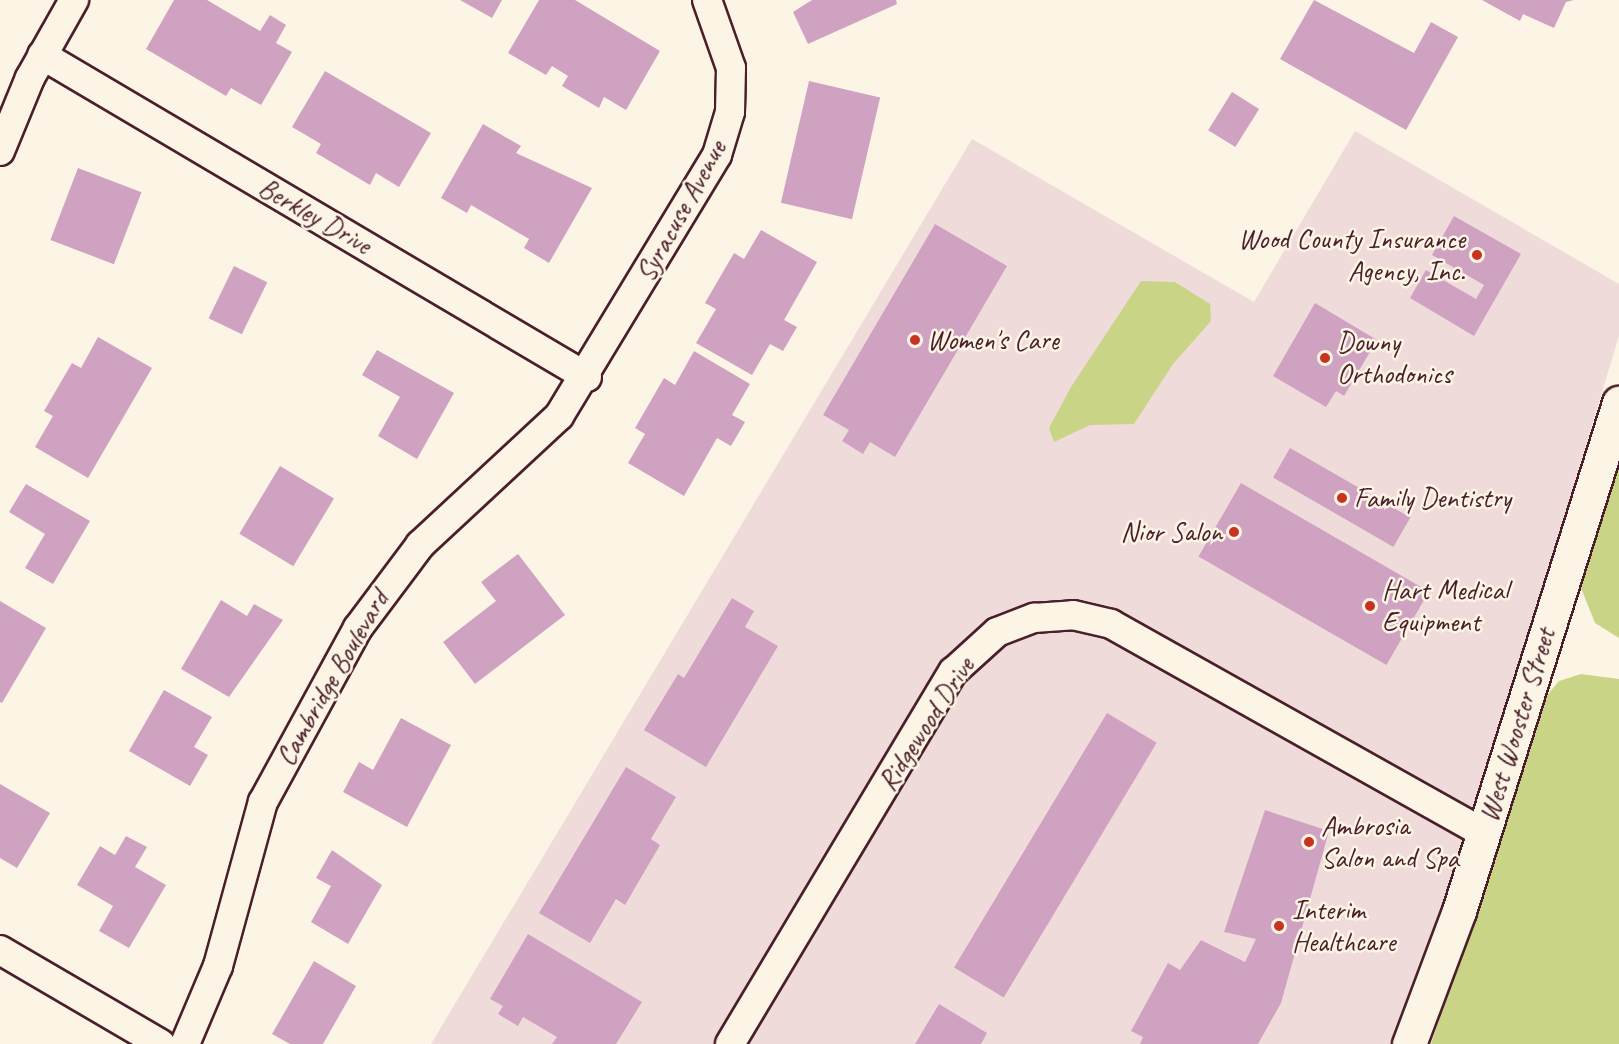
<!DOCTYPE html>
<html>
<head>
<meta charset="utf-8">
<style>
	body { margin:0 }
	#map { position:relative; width:1619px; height:1044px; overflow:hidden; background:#fcf5e5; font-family:Caveat,sans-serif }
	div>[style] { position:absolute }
	.built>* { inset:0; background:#efdcda }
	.green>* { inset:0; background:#c9d487 }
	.building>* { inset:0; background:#d0a2c2; transform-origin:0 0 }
	.roads { filter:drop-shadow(2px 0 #4a1f2b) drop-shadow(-2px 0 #4a1f2b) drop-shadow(0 2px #4a1f2b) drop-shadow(0 -2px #4a1f2b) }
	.minor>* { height:28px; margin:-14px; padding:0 14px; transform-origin:14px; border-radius:14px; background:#fcf5e5 }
	.secondary>* { height:33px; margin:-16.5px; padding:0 16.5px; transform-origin:16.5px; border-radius:16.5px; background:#fcf5e5 }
	.dots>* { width:16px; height:16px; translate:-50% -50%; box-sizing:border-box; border:3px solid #fcf5e5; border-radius:50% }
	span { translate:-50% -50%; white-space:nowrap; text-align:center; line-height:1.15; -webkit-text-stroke:5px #fcf5e5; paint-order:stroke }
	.street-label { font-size:28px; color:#4a1f2b }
	.poi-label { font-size:28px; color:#4a1f2b }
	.right { translate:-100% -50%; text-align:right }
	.left { translate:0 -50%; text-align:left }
</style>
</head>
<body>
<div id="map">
	<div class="built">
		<i style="clip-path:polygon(1355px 131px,1619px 284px,1619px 336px,1489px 766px,1413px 1001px,1392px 1044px,431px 1044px,972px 139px,1254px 302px)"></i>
	</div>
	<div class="green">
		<i style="clip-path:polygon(1141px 281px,1175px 282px,1210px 304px,1211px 321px,1173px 364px,1134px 424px,1090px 425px,1054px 442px,1049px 428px,1071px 387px)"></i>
		<i style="clip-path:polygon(1619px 460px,1619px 638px,1595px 623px,1579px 583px)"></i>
		<i style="clip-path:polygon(1581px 674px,1619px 679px,1619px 1044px,1431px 1044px,1543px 700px,1559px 681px)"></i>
	</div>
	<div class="building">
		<i style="clip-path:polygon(174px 0,207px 0,260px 31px,270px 15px,286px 25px,276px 43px,292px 52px,261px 105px,231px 88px,226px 96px,146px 49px)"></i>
		<i style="clip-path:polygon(460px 0,502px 0,492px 18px)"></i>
		<i style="clip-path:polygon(539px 0,575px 0,660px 51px,626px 110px,604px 97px,599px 108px,562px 86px,568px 76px,552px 66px,546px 75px,508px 53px)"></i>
		<i style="clip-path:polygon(812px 0,896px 0,897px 4px,808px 44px,793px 12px)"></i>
		<i style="clip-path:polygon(1314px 0,1414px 53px,1431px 22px,1458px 37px,1406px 130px,1280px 59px)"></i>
		<i style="clip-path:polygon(1482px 0,1574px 0,1566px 2px,1554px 28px,1523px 14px,1520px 21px)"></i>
		<i style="clip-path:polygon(325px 71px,431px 133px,399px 187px,376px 173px,370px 185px,316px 153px,321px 144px,292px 127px)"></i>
		<i style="left:809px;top:81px;width:73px;height:125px;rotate:13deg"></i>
		<i style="left:1232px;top:92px;width:32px;height:45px;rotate:32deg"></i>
		<i style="clip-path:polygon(483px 124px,521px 146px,516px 153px,592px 188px,549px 263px,524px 248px,529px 239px,471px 205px,467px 213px,441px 198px)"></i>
		<i style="left:78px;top:168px;width:68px;height:77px;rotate:21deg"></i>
		<i style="clip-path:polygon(1454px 216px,1521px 254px,1474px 336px,1410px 298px,1426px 270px,1476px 299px,1484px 285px,1432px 255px)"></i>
		<i style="clip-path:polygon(935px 224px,1007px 266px,895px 457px,870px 442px,863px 454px,842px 441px,849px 430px,823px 415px)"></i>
		<i style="clip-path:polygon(761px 230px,817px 262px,784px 320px,797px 327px,783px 351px,770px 344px,752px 375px,696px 343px,716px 309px,705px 303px,734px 253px,744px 259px)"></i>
		<i style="left:234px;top:266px;width:37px;height:58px;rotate:26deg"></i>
		<i style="clip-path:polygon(1315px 303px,1377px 340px,1344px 396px,1336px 391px,1326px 407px,1273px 376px)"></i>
		<i style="clip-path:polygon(98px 337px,152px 368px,88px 478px,35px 447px,53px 416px,44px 411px,72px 363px,81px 368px)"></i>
		<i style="clip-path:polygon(377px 350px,454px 393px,417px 459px,378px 436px,400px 397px,362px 375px)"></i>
		<i style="clip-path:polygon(694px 351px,750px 384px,732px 415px,745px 422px,731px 446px,717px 438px,684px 496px,628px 463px,645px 434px,635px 428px,664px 378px,675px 385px)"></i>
		<i style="left:1290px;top:448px;width:139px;height:34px;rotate:30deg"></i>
		<i style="left:280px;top:466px;width:63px;height:79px;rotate:31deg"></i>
		<i style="left:1241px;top:483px;width:217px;height:85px;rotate:30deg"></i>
		<i style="clip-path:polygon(26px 484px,90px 521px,53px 584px,25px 568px,45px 534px,9px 512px)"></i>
		<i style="clip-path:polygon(518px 554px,565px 615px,475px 684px,443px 642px,496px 601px,481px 582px)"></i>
		<i style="clip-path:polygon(732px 598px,754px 611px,745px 627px,778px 646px,706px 767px,644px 730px,678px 674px,684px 678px)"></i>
		<i style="clip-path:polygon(221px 600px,247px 616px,254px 604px,283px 620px,229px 697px,181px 669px)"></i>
		<i style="clip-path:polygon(0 601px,46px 628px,2px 703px,0 702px)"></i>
		<i style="clip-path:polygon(164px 690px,212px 717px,194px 747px,208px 755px,190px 786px,129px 751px)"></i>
		<i style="left:1107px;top:713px;width:58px;height:297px;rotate:31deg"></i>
		<i style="clip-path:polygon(401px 718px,451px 745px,407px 827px,343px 792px,359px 762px,373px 770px)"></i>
		<i style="clip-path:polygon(626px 767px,676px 797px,651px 839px,660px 845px,625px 905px,616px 899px,590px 943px,539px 913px)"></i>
		<i style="clip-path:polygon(0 784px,50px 813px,17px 868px,0 858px)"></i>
		<i style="clip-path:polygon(1265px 810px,1329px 831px,1281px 1003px,1258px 1044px,1140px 1044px,1143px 1037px,1131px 1031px,1168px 963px,1180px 970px,1201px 940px,1245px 962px,1256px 939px,1224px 932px)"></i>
		<i style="clip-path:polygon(126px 836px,147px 847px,135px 867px,166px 885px,129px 948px,99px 931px,113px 906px,77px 885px,100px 846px,115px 855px)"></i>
		<i style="clip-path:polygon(332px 850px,382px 885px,348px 944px,311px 922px,331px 886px,316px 878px)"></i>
		<i style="clip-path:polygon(528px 934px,642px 1002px,616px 1044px,552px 1044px,557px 1037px,523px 1017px,518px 1026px,498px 1014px,503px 1006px,490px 999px)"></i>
		<i style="clip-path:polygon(314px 961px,356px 986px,323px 1044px,290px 1044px,272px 1034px)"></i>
		<i style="clip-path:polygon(939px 1004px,987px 1033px,981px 1044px,915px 1044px)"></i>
	</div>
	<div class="roads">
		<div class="minor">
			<i style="left:42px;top:55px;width:633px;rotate:30.58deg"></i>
			<i style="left:0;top:151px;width:79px;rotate:-67.7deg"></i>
			<i style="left:30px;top:78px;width:90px;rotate:-60.6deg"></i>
			<i style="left:0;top:950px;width:186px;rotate:30.3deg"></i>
			<i style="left:185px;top:1044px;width:85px;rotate:-67.1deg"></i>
			<i style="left:218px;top:966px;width:170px;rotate:-74.7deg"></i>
			<i style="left:263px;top:802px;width:198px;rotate:-61.4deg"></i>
			<i style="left:358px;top:628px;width:104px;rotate:-53.2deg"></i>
			<i style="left:420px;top:545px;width:190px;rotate:-42.9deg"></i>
			<i style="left:559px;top:416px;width:305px;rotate:-58.8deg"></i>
			<i style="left:717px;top:155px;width:45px;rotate:-73.2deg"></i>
			<i style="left:730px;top:112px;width:44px;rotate:-88.7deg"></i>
			<i style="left:731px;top:68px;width:72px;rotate:-109.4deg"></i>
			<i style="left:730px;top:1044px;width:434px;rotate:-59.1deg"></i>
			<i style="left:953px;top:672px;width:59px;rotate:-42.3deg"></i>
			<i style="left:997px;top:632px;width:40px;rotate:-21deg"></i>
			<i style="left:1034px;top:618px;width:39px;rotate:-4deg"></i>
			<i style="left:1073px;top:615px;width:39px;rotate:13deg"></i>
			<i style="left:1111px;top:624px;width:428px;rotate:29.3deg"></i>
		</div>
		<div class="secondary">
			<i style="left:1409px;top:1044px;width:142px;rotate:-69.4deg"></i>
			<i style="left:1459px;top:911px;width:533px;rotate:-72.52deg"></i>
		</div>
	</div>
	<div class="dots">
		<i style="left:1477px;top:255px;background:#c8321e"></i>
		<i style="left:915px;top:340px;background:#c8321e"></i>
		<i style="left:1325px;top:358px;background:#c8321e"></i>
		<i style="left:1342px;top:498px;background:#c8321e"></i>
		<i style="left:1234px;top:532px;background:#c8321e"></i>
		<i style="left:1370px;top:606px;background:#c8321e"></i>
		<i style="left:1309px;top:842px;background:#c8321e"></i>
		<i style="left:1279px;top:926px;background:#c8321e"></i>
	</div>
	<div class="street-label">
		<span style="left:681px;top:211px;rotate:-61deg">Syracuse Avenue</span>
		<span style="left:315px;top:216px;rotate:30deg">Berkley Drive</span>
		<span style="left:332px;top:678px;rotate:-60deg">Cambridge Boulevard</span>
		<span style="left:926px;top:724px;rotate:-57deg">Ridgewood Drive</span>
		<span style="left:1517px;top:725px;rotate:-73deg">West Wooster Street</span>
	</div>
	<div class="poi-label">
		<span class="right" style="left:1465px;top:255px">Wood County Insurance<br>Agency, Inc.</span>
		<span class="left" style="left:927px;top:340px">Women's Care</span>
		<span class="left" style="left:1337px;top:358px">Downy<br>Orthodonics</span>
		<span class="left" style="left:1354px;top:498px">Family Dentistry</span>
		<span class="right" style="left:1222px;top:532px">Nior Salon</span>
		<span class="left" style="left:1382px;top:606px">Hart Medical<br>Equipment</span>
		<span class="left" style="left:1321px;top:842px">Ambrosia<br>Salon and Spa</span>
		<span class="left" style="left:1292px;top:926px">Interim<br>Healthcare</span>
	</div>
</div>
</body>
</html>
